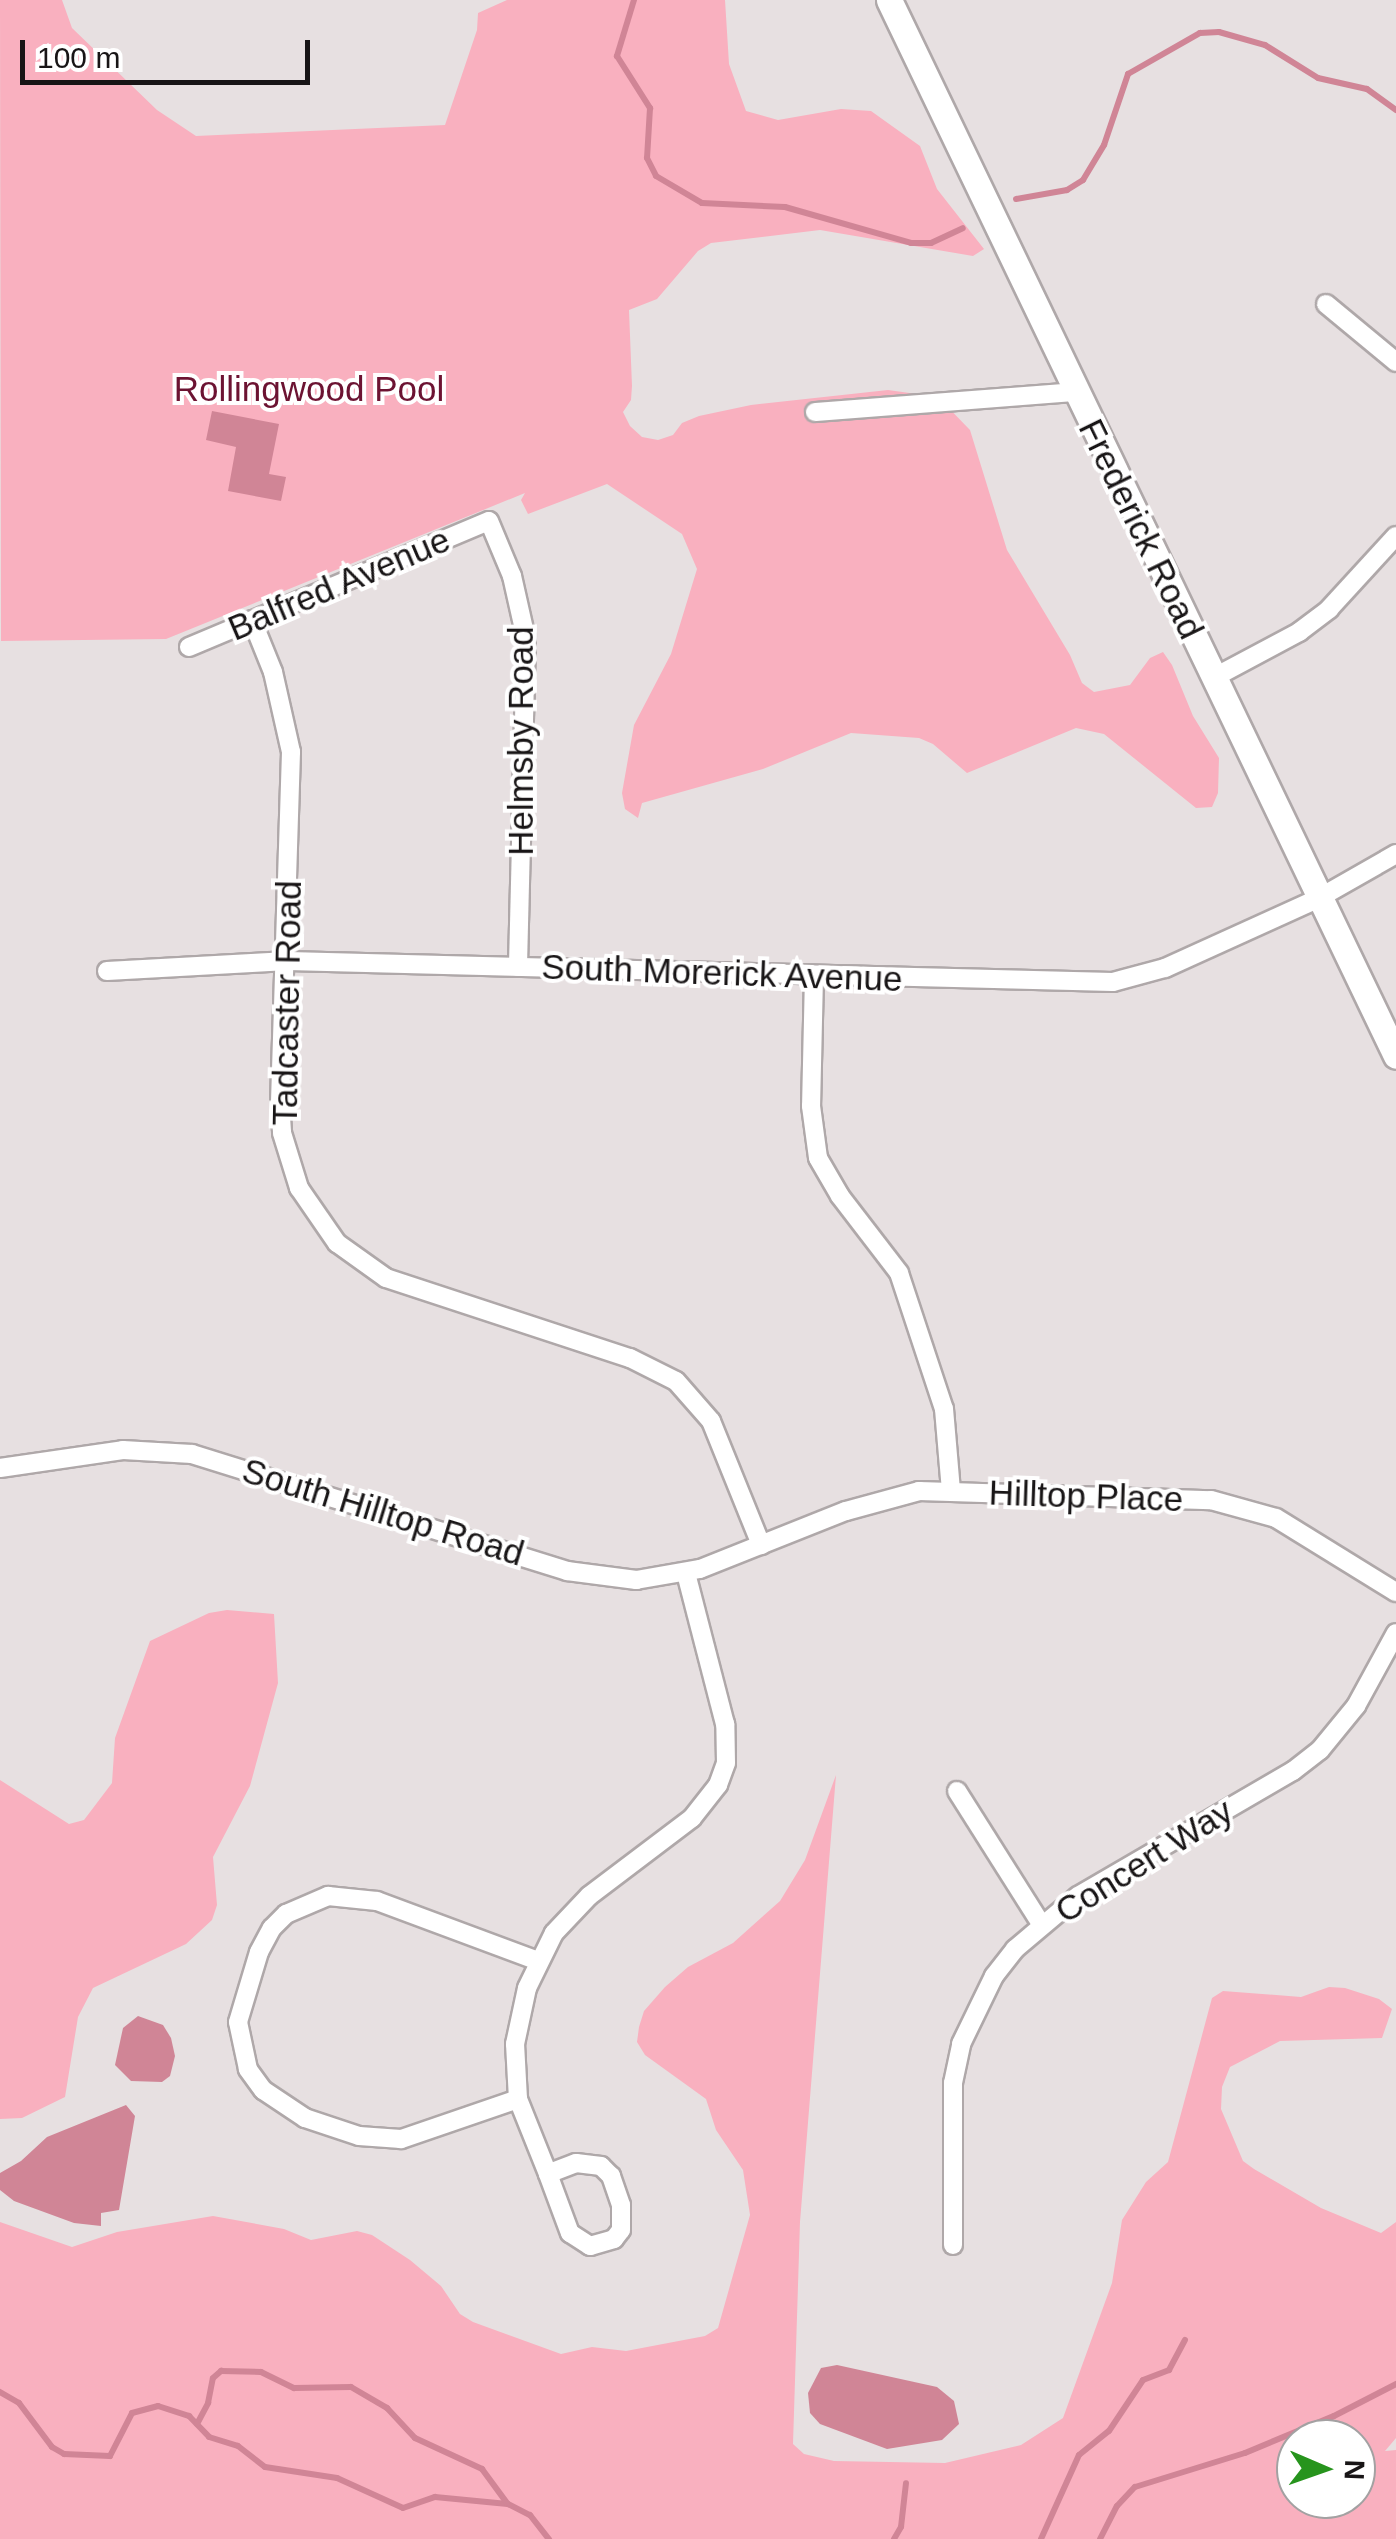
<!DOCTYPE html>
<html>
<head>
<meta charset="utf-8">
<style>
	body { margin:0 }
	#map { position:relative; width:1396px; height:2539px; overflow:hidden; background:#e7e0e1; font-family:Arial,sans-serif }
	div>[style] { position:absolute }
	.green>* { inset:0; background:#f9b0bf }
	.water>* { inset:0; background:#d08596 }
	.stream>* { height:6px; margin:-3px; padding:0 3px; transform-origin:3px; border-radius:3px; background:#d08596 }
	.roads { filter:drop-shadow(2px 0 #afa8a9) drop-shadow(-2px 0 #afa8a9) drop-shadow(0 2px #afa8a9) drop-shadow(0 -2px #afa8a9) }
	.street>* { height:18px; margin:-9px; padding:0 9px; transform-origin:9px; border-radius:9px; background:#fff }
	.secondary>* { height:25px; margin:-12.5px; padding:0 12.5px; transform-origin:12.5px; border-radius:12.5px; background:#fff }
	span { translate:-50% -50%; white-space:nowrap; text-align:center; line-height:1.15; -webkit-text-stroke:8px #fff; paint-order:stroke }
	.park-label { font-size:35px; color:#6c1332 }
	.street-label { font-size:35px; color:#181516 }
	.north { position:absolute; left:1276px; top:2419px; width:100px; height:100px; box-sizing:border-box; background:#fff; border:2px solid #a3a1a2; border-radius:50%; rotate:92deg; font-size:28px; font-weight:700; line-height:40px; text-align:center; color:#181516 }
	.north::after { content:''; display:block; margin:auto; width:35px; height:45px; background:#27941d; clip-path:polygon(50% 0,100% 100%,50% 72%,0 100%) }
	.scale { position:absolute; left:20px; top:40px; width:290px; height:45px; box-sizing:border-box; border:5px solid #181516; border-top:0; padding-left:12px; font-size:30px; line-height:35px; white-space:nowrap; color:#181516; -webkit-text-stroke:8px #fff; paint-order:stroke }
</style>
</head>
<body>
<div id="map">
	<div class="green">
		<i style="clip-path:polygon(0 0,62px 0,72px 28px,157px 110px,196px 136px,445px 125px,477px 30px,478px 13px,507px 0,725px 0,729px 64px,746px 111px,778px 120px,841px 109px,871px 111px,920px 146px,937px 189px,984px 249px,973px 256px,820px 230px,711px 243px,698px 251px,657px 299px,629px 310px,632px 386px,631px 400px,623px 412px,630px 426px,642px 437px,658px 440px,673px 435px,682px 423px,699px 416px,751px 405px,888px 390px,938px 397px,970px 430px,1007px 550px,1070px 655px,1082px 683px,1094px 692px,1130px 685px,1150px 658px,1163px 652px,1172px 665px,1193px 716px,1219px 758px,1218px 793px,1212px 807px,1196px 808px,1104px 734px,1076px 728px,967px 773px,933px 744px,919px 738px,851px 733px,763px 769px,642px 803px,638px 818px,625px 809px,622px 793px,634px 725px,671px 654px,697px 569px,682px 534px,607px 484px,528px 514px,521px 500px,525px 493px,166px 639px,1px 641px)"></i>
		<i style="clip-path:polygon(227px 1610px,274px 1614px,278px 1683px,250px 1786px,213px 1857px,217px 1905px,212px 1920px,186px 1944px,93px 1988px,78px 2017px,65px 2097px,22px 2118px,0 2119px,0 1780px,69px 1824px,84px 1820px,112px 1783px,115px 1738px,150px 1641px,209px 1613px)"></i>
		<i style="clip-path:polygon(evenodd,836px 1775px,800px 2222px,793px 2444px,804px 2454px,834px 2461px,945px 2463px,1021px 2445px,1063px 2418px,1112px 2283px,1122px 2220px,1146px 2182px,1168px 2162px,1212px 1998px,1223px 1991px,1301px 1997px,1329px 1987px,1345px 1988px,1379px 1999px,1392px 2009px,1382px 2038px,1280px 2041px,1230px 2067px,1222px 2087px,1221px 2109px,1243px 2161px,1254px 2169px,1321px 2208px,1381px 2233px,1396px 2222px,1396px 2438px,1385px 2451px,1396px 2450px,1396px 2539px,0 2539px,0 2222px,72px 2247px,117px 2232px,213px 2216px,284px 2229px,311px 2240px,357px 2231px,372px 2235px,410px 2260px,441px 2286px,460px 2314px,473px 2322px,561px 2354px,592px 2347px,626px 2351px,705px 2336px,718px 2328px,750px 2215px,743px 2170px,716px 2130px,706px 2099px,645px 2055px,637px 2042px,639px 2027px,644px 2011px,665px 1987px,688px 1967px,733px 1943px,780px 1901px,805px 1860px,836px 1775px,1296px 2439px,1356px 2439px,1356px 2499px,1296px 2499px,1296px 2439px)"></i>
	</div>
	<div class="water">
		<i style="clip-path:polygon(212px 411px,279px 424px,269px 474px,286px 477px,281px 501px,228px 491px,236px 447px,206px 440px)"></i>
		<i style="clip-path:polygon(138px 2016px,163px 2025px,171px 2038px,175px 2056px,170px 2076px,162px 2082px,131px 2081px,115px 2065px,123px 2028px)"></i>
		<i style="clip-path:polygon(126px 2105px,135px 2116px,119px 2210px,101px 2213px,101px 2226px,74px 2223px,14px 2201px,0 2190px,0 2173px,21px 2161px,47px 2137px)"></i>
		<i style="clip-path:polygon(837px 2365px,937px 2387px,954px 2401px,959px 2424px,942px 2440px,887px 2449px,820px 2424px,810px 2413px,808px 2393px,821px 2368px)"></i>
	</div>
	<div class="stream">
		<i style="left:634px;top:0;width:59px;rotate:106.9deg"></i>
		<i style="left:617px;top:56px;width:62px;rotate:57.6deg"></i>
		<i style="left:650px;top:108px;width:50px;rotate:93.4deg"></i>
		<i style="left:647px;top:158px;width:20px;rotate:63deg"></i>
		<i style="left:656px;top:176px;width:53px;rotate:30.4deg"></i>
		<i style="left:702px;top:203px;width:83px;rotate:2.8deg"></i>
		<i style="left:785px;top:207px;width:131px;rotate:15.9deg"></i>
		<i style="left:911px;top:243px;width:20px"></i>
		<i style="left:931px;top:243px;width:35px;rotate:-25deg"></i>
		<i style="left:1016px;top:199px;width:52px;rotate:-10deg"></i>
		<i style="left:1067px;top:190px;width:19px;rotate:-32deg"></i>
		<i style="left:1083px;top:180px;width:41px;rotate:-59deg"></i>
		<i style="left:1104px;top:145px;width:75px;rotate:-71.3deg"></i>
		<i style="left:1128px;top:74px;width:83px;rotate:-29.7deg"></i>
		<i style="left:1200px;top:33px;width:19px;rotate:-3deg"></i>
		<i style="left:1219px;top:32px;width:48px;rotate:15.8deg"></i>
		<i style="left:1265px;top:45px;width:62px;rotate:31.9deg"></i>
		<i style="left:1318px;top:78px;width:50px;rotate:12.7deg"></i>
		<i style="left:1367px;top:89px;width:36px;rotate:36deg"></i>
		<i style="left:0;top:2392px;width:22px;rotate:30deg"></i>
		<i style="left:19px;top:2403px;width:55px;rotate:53.1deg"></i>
		<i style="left:52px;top:2447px;width:14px;rotate:30deg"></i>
		<i style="left:64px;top:2454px;width:46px;rotate:2.5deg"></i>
		<i style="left:110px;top:2456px;width:48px;rotate:-62.9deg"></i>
		<i style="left:132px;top:2413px;width:27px;rotate:-15deg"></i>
		<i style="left:158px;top:2406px;width:33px;rotate:18deg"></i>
		<i style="left:189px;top:2416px;width:29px;rotate:46deg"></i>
		<i style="left:209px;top:2437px;width:30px;rotate:17deg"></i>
		<i style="left:238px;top:2446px;width:34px;rotate:38deg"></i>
		<i style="left:265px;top:2467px;width:73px;rotate:8.7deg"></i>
		<i style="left:337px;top:2478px;width:72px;rotate:24.4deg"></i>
		<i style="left:403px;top:2508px;width:34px;rotate:-19deg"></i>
		<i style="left:435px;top:2497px;width:73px;rotate:5.5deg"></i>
		<i style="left:508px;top:2504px;width:25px;rotate:27deg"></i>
		<i style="left:530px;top:2515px;width:31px;rotate:52deg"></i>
		<i style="left:197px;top:2424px;width:24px;rotate:-62deg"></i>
		<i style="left:208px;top:2403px;width:25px;rotate:-79deg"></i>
		<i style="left:213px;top:2378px;width:11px;rotate:-41deg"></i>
		<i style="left:221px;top:2371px;width:40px;rotate:1.4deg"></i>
		<i style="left:261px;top:2372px;width:37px;rotate:26deg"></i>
		<i style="left:294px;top:2388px;width:57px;rotate:-1deg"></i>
		<i style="left:351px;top:2387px;width:42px;rotate:30.3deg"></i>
		<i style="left:387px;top:2408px;width:41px;rotate:47deg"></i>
		<i style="left:415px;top:2438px;width:74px;rotate:24.8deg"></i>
		<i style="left:482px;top:2469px;width:42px;rotate:53.7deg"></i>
		<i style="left:894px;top:2539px;width:14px;rotate:-60deg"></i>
		<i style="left:901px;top:2527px;width:44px;rotate:-83.5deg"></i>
		<i style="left:1041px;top:2539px;width:92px;rotate:-65.7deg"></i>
		<i style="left:1079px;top:2455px;width:38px;rotate:-39deg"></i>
		<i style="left:1109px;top:2431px;width:61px;rotate:-56.3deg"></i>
		<i style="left:1143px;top:2380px;width:28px;rotate:-21deg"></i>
		<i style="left:1169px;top:2370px;width:34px;rotate:-62deg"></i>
		<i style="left:1100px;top:2539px;width:37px;rotate:-63deg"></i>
		<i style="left:1117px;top:2506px;width:26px;rotate:-47deg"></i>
		<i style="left:1135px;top:2487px;width:115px;rotate:-17.2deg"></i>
		<i style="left:1245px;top:2453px;width:96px;rotate:-22.6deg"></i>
		<i style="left:1334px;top:2416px;width:70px;rotate:-27.3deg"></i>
	</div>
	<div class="roads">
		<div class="street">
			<i style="left:1326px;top:304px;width:91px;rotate:39.6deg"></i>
			<i style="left:815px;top:412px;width:260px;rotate:-4.4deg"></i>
			<i style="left:252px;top:620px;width:56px;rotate:68deg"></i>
			<i style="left:273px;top:672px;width:82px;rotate:77.3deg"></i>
			<i style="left:291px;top:752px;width:351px;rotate:91.8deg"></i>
			<i style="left:280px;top:1103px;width:30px;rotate:86deg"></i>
			<i style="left:282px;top:1133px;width:58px;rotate:72.8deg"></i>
			<i style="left:299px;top:1188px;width:67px;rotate:55.4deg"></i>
			<i style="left:337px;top:1243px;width:60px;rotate:35.5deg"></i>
			<i style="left:386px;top:1278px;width:257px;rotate:18.2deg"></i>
			<i style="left:630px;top:1358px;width:51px;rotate:26.6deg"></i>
			<i style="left:676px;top:1381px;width:53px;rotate:48.8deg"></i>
			<i style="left:711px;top:1421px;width:134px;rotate:68deg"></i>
			<i style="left:189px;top:647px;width:325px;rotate:-22.8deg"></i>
			<i style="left:489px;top:521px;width:60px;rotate:67.3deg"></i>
			<i style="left:512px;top:576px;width:64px;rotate:77.3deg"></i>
			<i style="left:526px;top:638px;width:329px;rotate:91.4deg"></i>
			<i style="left:1213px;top:678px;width:98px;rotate:-28.1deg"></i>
			<i style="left:1299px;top:632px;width:38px;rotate:-37deg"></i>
			<i style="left:1329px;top:609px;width:99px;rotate:-47.5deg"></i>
			<i style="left:107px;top:971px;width:181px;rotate:-3.2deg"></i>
			<i style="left:288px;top:961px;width:825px;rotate:1.46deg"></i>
			<i style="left:1113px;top:982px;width:54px;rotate:-15.1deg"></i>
			<i style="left:1165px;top:968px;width:169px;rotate:-24.4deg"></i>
			<i style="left:1319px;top:898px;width:89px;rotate:-29.7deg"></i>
			<i style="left:814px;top:976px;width:130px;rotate:91.3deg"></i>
			<i style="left:811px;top:1106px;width:52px;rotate:82.3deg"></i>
			<i style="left:818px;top:1158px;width:44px;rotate:59.9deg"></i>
			<i style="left:840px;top:1196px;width:97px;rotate:52.5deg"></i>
			<i style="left:899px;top:1273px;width:143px;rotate:71.7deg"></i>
			<i style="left:944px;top:1409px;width:82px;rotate:85.1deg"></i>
			<i style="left:0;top:1468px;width:124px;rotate:-8.3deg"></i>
			<i style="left:123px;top:1450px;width:69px;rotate:3.3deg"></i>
			<i style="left:192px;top:1454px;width:393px;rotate:17.3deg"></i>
			<i style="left:567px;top:1571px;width:70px;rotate:7.4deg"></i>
			<i style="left:636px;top:1580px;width:65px;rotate:-9.8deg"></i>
			<i style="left:700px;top:1569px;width:157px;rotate:-21.7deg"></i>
			<i style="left:846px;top:1511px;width:76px;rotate:-15.3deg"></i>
			<i style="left:919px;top:1491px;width:292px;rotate:1.8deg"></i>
			<i style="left:1211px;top:1500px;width:67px;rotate:15.5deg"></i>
			<i style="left:1276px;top:1518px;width:141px;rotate:31.7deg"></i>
			<i style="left:957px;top:1791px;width:157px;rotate:57.7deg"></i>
			<i style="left:518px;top:2099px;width:124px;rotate:161.1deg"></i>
			<i style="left:401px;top:2139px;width:42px;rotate:-175.9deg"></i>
			<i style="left:359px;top:2136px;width:57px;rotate:-161.6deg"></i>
			<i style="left:305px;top:2118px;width:50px;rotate:-146.3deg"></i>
			<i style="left:263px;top:2090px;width:26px;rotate:-126deg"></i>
			<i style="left:248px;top:2069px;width:48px;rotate:-102deg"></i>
			<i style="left:238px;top:2022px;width:73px;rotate:-73.3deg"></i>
			<i style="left:259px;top:1952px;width:27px;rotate:-62deg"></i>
			<i style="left:272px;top:1928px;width:20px;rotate:-45deg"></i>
			<i style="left:286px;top:1914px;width:46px;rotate:-23.2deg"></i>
			<i style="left:328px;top:1896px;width:49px;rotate:5.8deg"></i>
			<i style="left:377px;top:1901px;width:172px;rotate:20.4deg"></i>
			<i style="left:548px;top:2174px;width:63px;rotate:69.6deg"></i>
			<i style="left:570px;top:2233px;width:24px;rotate:33deg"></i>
			<i style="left:590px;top:2246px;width:25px;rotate:-16deg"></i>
			<i style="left:614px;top:2239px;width:11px;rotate:-52deg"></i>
			<i style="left:621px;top:2230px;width:25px;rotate:-90deg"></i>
			<i style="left:621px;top:2205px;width:31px;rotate:-109deg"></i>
			<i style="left:611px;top:2176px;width:14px;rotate:-135deg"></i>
			<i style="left:601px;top:2166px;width:25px;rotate:-173deg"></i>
			<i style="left:576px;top:2163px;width:30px;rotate:159deg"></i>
			<i style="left:548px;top:2174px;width:81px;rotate:-111.8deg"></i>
			<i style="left:518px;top:2099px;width:55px;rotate:-93.1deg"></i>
			<i style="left:515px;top:2044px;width:57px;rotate:-77.9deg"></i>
			<i style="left:527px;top:1988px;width:61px;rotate:-63.9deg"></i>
			<i style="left:554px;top:1933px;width:51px;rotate:-46.6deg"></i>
			<i style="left:589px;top:1896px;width:129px;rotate:-37.1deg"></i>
			<i style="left:692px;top:1818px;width:42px;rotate:-51.8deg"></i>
			<i style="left:718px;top:1785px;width:23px;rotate:-70deg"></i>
			<i style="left:726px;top:1763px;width:39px;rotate:-91deg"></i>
			<i style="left:725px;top:1724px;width:156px;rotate:-104.5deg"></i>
			<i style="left:953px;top:2245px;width:162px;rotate:-90deg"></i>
			<i style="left:953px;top:2083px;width:40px;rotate:-78deg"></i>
			<i style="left:961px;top:2044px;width:76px;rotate:-64.1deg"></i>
			<i style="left:994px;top:1976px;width:34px;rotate:-52deg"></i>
			<i style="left:1015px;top:1949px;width:82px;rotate:-40.1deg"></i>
			<i style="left:1078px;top:1896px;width:249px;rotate:-30.2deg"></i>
			<i style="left:1293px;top:1771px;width:34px;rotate:-38deg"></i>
			<i style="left:1320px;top:1750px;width:57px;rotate:-50.7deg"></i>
			<i style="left:1356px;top:1706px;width:83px;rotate:-61.3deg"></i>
		</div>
		<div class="secondary">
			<i style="left:889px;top:0;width:1171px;rotate:64.35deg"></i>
		</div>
	</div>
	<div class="park-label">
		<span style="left:309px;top:389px">Rollingwood Pool</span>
	</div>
	<div class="street-label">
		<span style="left:1141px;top:529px;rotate:64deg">Frederick Road</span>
		<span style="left:339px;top:584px;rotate:-23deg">Balfred Avenue</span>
		<span style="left:521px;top:741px;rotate:-90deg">Helmsby Road</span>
		<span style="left:722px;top:973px;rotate:2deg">South Morerick Avenue</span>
		<span style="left:287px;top:1003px;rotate:-89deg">Tadcaster Road</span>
		<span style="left:1086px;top:1496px;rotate:2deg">Hilltop Place</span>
		<span style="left:383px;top:1512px;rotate:17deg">South Hilltop Road</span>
		<span style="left:1144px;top:1861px;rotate:-32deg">Concert Way</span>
	</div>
	<div class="north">N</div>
	<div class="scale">100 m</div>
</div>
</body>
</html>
